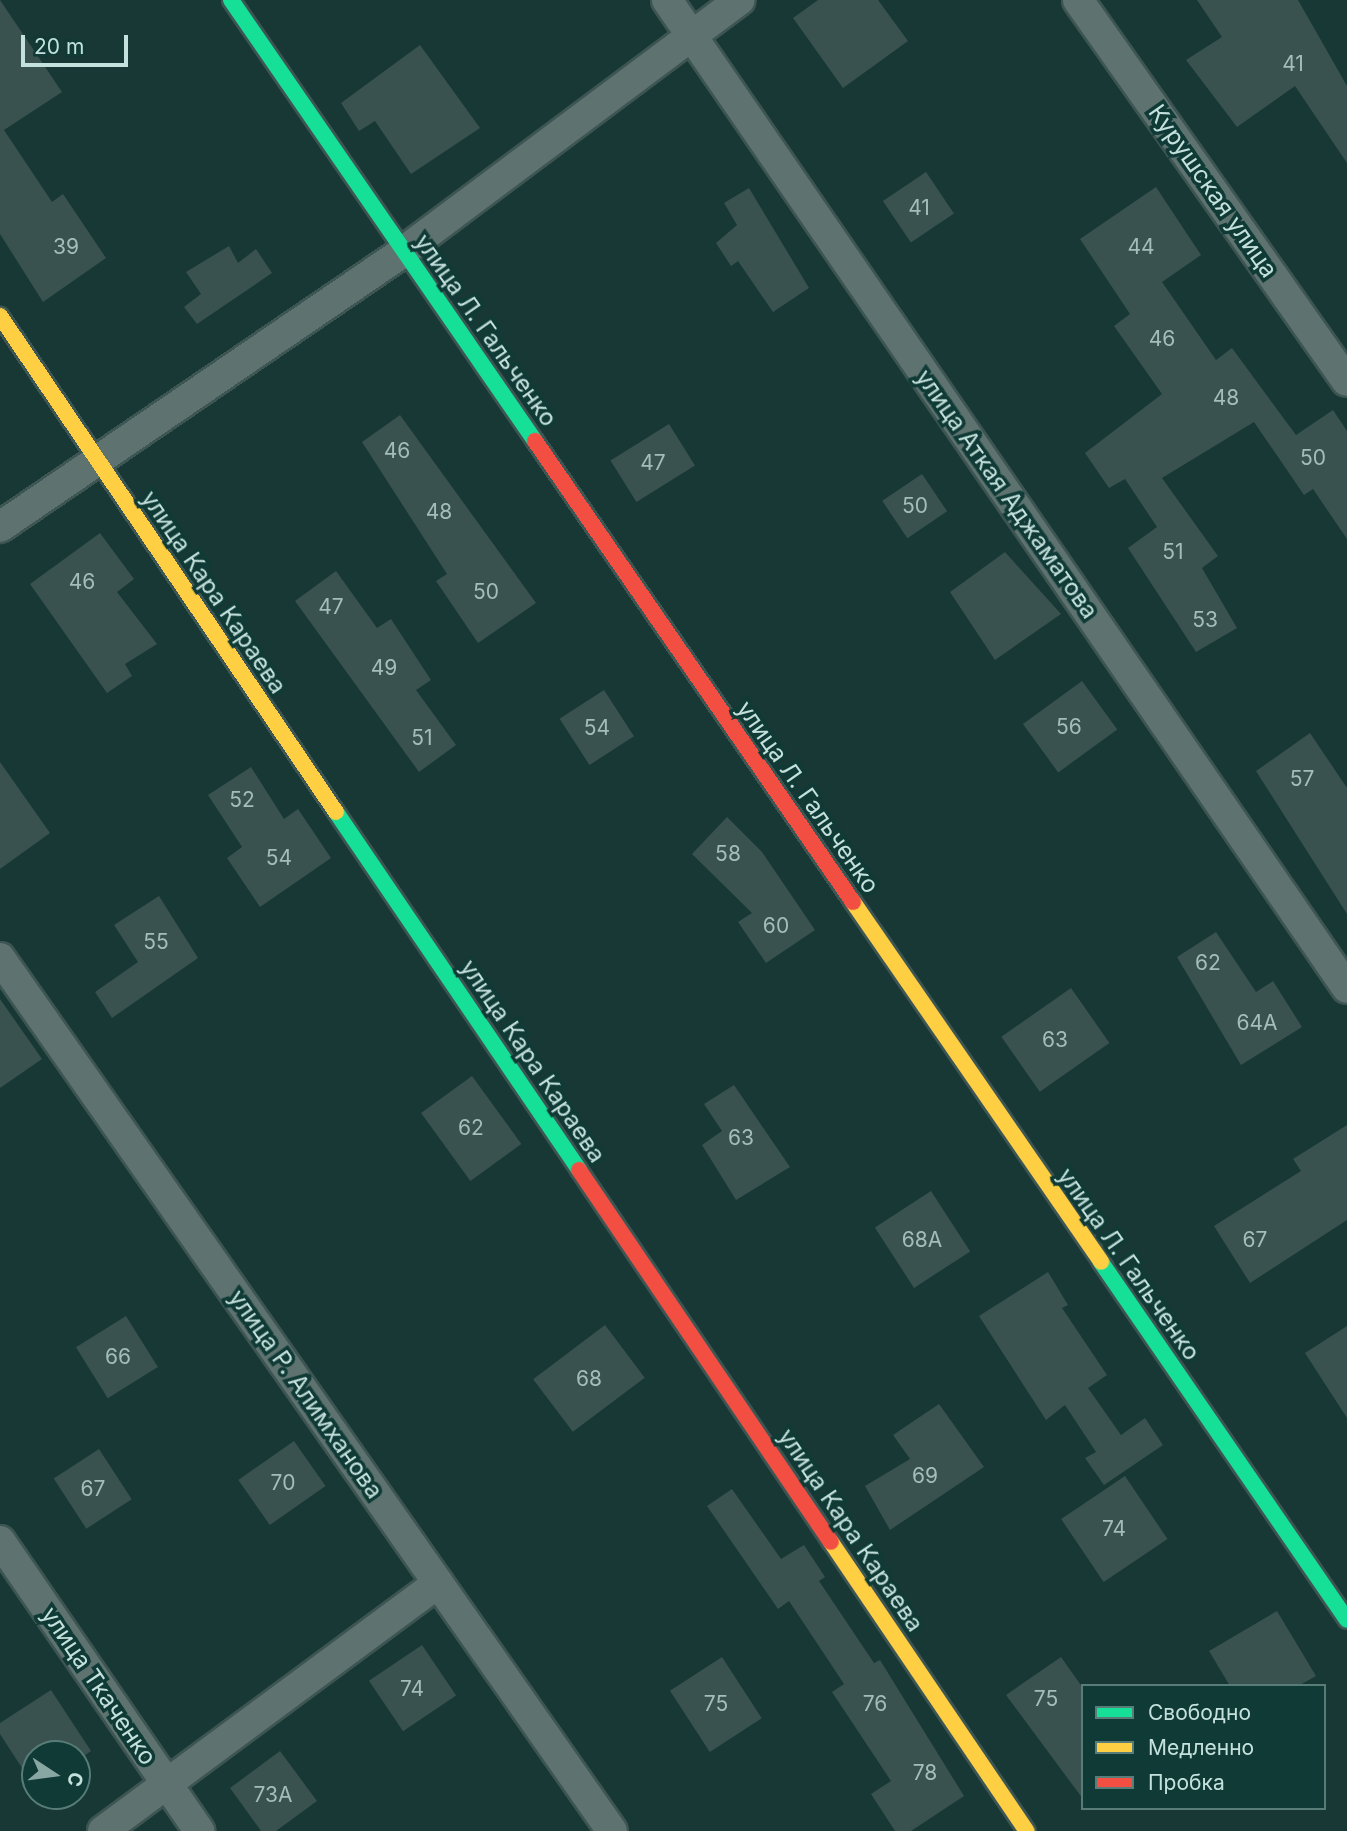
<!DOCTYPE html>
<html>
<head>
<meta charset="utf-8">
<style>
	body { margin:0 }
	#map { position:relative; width:1347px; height:1831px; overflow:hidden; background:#173835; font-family:Inter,sans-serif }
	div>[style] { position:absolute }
	.building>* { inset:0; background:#39524f; transform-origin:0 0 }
	.roads { filter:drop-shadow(2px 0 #3d5553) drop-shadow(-2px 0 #3d5553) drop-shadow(0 2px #3d5553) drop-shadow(0 -2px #3d5553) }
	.street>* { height:30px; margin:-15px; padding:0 15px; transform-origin:15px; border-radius:15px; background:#5e7370 }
	.fast>* { height:16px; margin:-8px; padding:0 8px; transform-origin:8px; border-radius:8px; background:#16e098 }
	.slow>* { height:16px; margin:-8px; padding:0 8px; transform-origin:8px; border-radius:8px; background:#ffcf43 }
	.jam>* { height:16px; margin:-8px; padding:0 8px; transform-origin:8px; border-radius:8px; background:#f24e42 }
	span { translate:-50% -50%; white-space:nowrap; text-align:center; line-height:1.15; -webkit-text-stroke:7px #0f3a36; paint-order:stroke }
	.number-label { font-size:21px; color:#a2bdba }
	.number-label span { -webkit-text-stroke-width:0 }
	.street-label { font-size:24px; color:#c5e1dd }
	.legend { position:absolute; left:1081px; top:1684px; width:245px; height:126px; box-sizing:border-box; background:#0f3a36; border:2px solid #587d79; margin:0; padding:9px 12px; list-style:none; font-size:21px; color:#c5e1dd }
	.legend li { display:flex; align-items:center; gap:14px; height:35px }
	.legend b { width:35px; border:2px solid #587d79 }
	.north { position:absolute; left:21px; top:1740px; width:70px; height:70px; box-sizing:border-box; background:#0f3a36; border:2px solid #587d79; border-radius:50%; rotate:103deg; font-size:19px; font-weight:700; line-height:28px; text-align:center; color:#c5e1dd }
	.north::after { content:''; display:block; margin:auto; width:24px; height:32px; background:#88a6a2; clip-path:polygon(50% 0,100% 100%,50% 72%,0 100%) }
	.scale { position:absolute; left:21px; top:35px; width:107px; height:32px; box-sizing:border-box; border:4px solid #c5e1dd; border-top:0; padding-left:9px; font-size:21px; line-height:24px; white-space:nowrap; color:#c5e1dd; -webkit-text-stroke:5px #0f3a36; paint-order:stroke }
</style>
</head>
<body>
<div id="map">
	<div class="building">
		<i style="clip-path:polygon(0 0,62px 92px,4px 130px,52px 202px,63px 194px,106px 258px,43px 302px,0 234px)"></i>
		<i style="clip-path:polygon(818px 0,878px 0,908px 41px,843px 88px,793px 18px)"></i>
		<i style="clip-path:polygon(1197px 0,1298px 0,1347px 86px,1347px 163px,1295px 86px,1237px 127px,1186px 60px,1222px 37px)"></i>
		<i style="clip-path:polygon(420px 45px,480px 128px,411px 174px,375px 121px,359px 131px,341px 103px)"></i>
		<i style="left:926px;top:172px;width:50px;height:52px;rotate:56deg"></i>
		<i style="clip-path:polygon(1156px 187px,1201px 255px,1162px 282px,1216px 360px,1232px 348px,1296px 435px,1333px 410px,1347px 431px,1347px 539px,1313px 489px,1304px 495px,1254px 422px,1162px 478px,1218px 556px,1202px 568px,1237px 628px,1196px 652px,1128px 548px,1157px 527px,1125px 479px,1109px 488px,1085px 453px,1162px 394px,1114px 326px,1130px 314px,1080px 239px)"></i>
		<i style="clip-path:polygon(749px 188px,809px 288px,773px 312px,738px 261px,731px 266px,716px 243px,737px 225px,724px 203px)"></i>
		<i style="clip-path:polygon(229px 246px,238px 263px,256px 249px,272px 273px,197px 324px,184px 307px,201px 294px,186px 272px)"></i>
		<i style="clip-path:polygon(400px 415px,536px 603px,478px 643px,436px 581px,447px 574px,362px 442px)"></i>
		<i style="left:669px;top:424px;width:49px;height:69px;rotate:58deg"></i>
		<i style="left:922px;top:474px;width:45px;height:48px;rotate:56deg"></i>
		<i style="clip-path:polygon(100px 533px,134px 579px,117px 592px,157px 644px,125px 664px,132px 676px,107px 693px,30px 584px)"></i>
		<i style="clip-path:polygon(1005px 552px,1061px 614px,995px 660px,950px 592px)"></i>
		<i style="clip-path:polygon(336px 571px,377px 628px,391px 619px,431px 680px,416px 690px,456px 745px,419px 772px,295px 601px)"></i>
		<i style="left:1082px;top:681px;width:60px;height:73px;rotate:54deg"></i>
		<i style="left:604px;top:690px;width:55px;height:53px;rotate:57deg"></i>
		<i style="clip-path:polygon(1310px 733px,1347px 788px,1347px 914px,1256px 771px)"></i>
		<i style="clip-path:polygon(0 762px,50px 833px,0 869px)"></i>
		<i style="clip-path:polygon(251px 767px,284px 819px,298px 809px,331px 858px,260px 907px,227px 858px,242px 847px,208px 795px)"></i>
		<i style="clip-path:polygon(727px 817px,762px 852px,815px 930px,766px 963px,738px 922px,752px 913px,692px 854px)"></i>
		<i style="clip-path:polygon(159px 896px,198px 958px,112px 1018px,95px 992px,138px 962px,114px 925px)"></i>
		<i style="clip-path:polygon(1216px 932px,1256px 992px,1273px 981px,1302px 1027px,1241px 1065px,1177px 957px)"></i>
		<i style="left:1071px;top:988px;width:67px;height:85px;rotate:55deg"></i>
		<i style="clip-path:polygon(0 999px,42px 1059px,0 1088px)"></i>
		<i style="left:472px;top:1076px;width:84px;height:63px;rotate:54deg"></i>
		<i style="clip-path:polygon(734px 1085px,790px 1167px,736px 1200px,702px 1145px,722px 1131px,704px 1104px)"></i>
		<i style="clip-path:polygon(1347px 1125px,1347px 1220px,1250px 1283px,1214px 1226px,1301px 1171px,1293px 1159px)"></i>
		<i style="left:931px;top:1191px;width:72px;height:67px;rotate:57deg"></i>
		<i style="clip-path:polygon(1048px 1272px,1068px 1305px,1062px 1308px,1107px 1375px,1088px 1388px,1121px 1435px,1145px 1418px,1163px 1445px,1104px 1485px,1085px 1458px,1096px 1452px,1065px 1405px,1046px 1420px,979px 1316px)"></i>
		<i style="left:126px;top:1316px;width:60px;height:59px;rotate:58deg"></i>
		<i style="left:605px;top:1325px;width:66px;height:90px;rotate:53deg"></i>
		<i style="clip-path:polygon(1347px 1326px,1347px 1418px,1305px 1353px)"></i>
		<i style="clip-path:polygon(939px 1404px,984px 1467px,890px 1530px,865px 1486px,910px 1459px,893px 1435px)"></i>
		<i style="left:294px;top:1441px;width:55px;height:68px;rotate:55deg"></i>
		<i style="left:99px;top:1449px;width:60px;height:54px;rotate:57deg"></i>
		<i style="left:1125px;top:1476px;width:76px;height:77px;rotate:56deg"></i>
		<i style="clip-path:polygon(732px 1489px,781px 1559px,804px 1545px,825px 1577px,819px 1581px,874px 1663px,880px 1660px,964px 1796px,911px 1831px,895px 1831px,871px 1794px,891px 1781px,832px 1692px,844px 1684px,789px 1601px,778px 1609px,707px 1506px)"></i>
		<i style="clip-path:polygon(1277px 1611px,1316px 1676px,1298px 1686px,1230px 1686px,1209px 1651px)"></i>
		<i style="left:422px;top:1645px;width:61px;height:64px;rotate:56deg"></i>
		<i style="left:722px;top:1657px;width:73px;height:62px;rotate:57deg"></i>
		<i style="clip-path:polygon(1061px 1657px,1083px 1688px,1083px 1799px,1006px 1695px)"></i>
		<i style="clip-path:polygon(51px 1690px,91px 1751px,77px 1761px,77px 1754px,35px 1754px,35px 1788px,0 1734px,0 1723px)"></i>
		<i style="clip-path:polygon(280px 1751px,317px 1801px,276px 1831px,261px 1831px,230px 1788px)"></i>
	</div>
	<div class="roads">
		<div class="street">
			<i style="left:667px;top:0;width:1199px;rotate:55.46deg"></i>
			<i style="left:1078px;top:0;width:466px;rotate:54.8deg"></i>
			<i style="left:0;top:527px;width:489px;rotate:-34.3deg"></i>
			<i style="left:404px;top:251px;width:419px;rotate:-36.8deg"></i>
			<i style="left:0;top:958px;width:1066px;rotate:54.97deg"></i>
			<i style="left:0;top:1541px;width:352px;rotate:55.5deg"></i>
			<i style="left:103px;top:1831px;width:417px;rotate:-36.5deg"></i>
		</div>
		<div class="fast">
			<i style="left:231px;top:0;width:536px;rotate:55.42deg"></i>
			<i style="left:336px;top:812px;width:433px;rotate:55.8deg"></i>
			<i style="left:1101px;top:1262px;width:434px;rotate:55.5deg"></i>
		</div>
		<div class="slow">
			<i style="left:0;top:316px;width:599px;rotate:55.89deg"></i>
			<i style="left:853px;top:902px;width:437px;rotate:55.4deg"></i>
			<i style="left:831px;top:1542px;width:349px;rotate:55.9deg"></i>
		</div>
		<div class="jam">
			<i style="left:535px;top:441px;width:560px;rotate:55.4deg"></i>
			<i style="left:579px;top:1170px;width:449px;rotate:55.9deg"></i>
		</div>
	</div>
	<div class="number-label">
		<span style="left:1293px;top:64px">41</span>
		<span style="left:919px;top:208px">41</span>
		<span style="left:66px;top:247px">39</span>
		<span style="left:1141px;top:247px">44</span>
		<span style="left:1162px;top:339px">46</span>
		<span style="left:1226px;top:398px">48</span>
		<span style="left:397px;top:451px">46</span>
		<span style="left:1313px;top:458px">50</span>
		<span style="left:653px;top:463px">47</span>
		<span style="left:915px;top:506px">50</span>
		<span style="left:439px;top:512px">48</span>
		<span style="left:1173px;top:552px">51</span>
		<span style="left:82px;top:582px">46</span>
		<span style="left:486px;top:592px">50</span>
		<span style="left:331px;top:607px">47</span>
		<span style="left:1205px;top:620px">53</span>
		<span style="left:384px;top:668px">49</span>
		<span style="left:1069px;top:727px">56</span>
		<span style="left:597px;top:728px">54</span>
		<span style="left:422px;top:738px">51</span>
		<span style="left:1302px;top:779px">57</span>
		<span style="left:242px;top:800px">52</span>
		<span style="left:728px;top:854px">58</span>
		<span style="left:279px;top:858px">54</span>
		<span style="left:776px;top:926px">60</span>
		<span style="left:156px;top:942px">55</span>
		<span style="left:1208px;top:963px">62</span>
		<span style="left:1257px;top:1023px">64А</span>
		<span style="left:1055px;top:1040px">63</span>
		<span style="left:471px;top:1128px">62</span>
		<span style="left:741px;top:1138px">63</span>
		<span style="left:922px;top:1240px">68А</span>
		<span style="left:1255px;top:1240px">67</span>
		<span style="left:118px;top:1357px">66</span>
		<span style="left:589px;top:1379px">68</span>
		<span style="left:925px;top:1476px">69</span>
		<span style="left:283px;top:1483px">70</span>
		<span style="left:93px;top:1489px">67</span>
		<span style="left:1114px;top:1529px">74</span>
		<span style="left:412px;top:1689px">74</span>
		<span style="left:1046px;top:1699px">75</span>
		<span style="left:716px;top:1704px">75</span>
		<span style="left:875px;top:1704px">76</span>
		<span style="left:925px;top:1773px">78</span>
		<span style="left:273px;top:1795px">73А</span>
	</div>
	<div class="street-label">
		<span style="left:1213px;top:191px;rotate:55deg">Курушская улица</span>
		<span style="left:486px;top:330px;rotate:55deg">улица Л. Гальченко</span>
		<span style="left:1007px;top:494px;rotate:55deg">улица Аткая Аджаматова</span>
		<span style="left:214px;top:592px;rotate:56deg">улица Кара Караева</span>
		<span style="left:808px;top:797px;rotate:55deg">улица Л. Гальченко</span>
		<span style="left:533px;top:1061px;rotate:56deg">улица Кара Караева</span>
		<span style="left:1129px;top:1264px;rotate:55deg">улица Л. Гальченко</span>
		<span style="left:306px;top:1394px;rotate:55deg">улица Р. Алимханова</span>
		<span style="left:851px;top:1530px;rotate:56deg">улица Кара Караева</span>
		<span style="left:99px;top:1686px;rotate:56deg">улица Ткаченко</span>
	</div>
	<ul class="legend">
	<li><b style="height:9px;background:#16e098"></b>Свободно</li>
	<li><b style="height:9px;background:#ffcf43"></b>Медленно</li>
	<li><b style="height:9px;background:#f24e42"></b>Пробка</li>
	</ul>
	<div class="north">С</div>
	<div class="scale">20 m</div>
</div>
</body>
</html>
